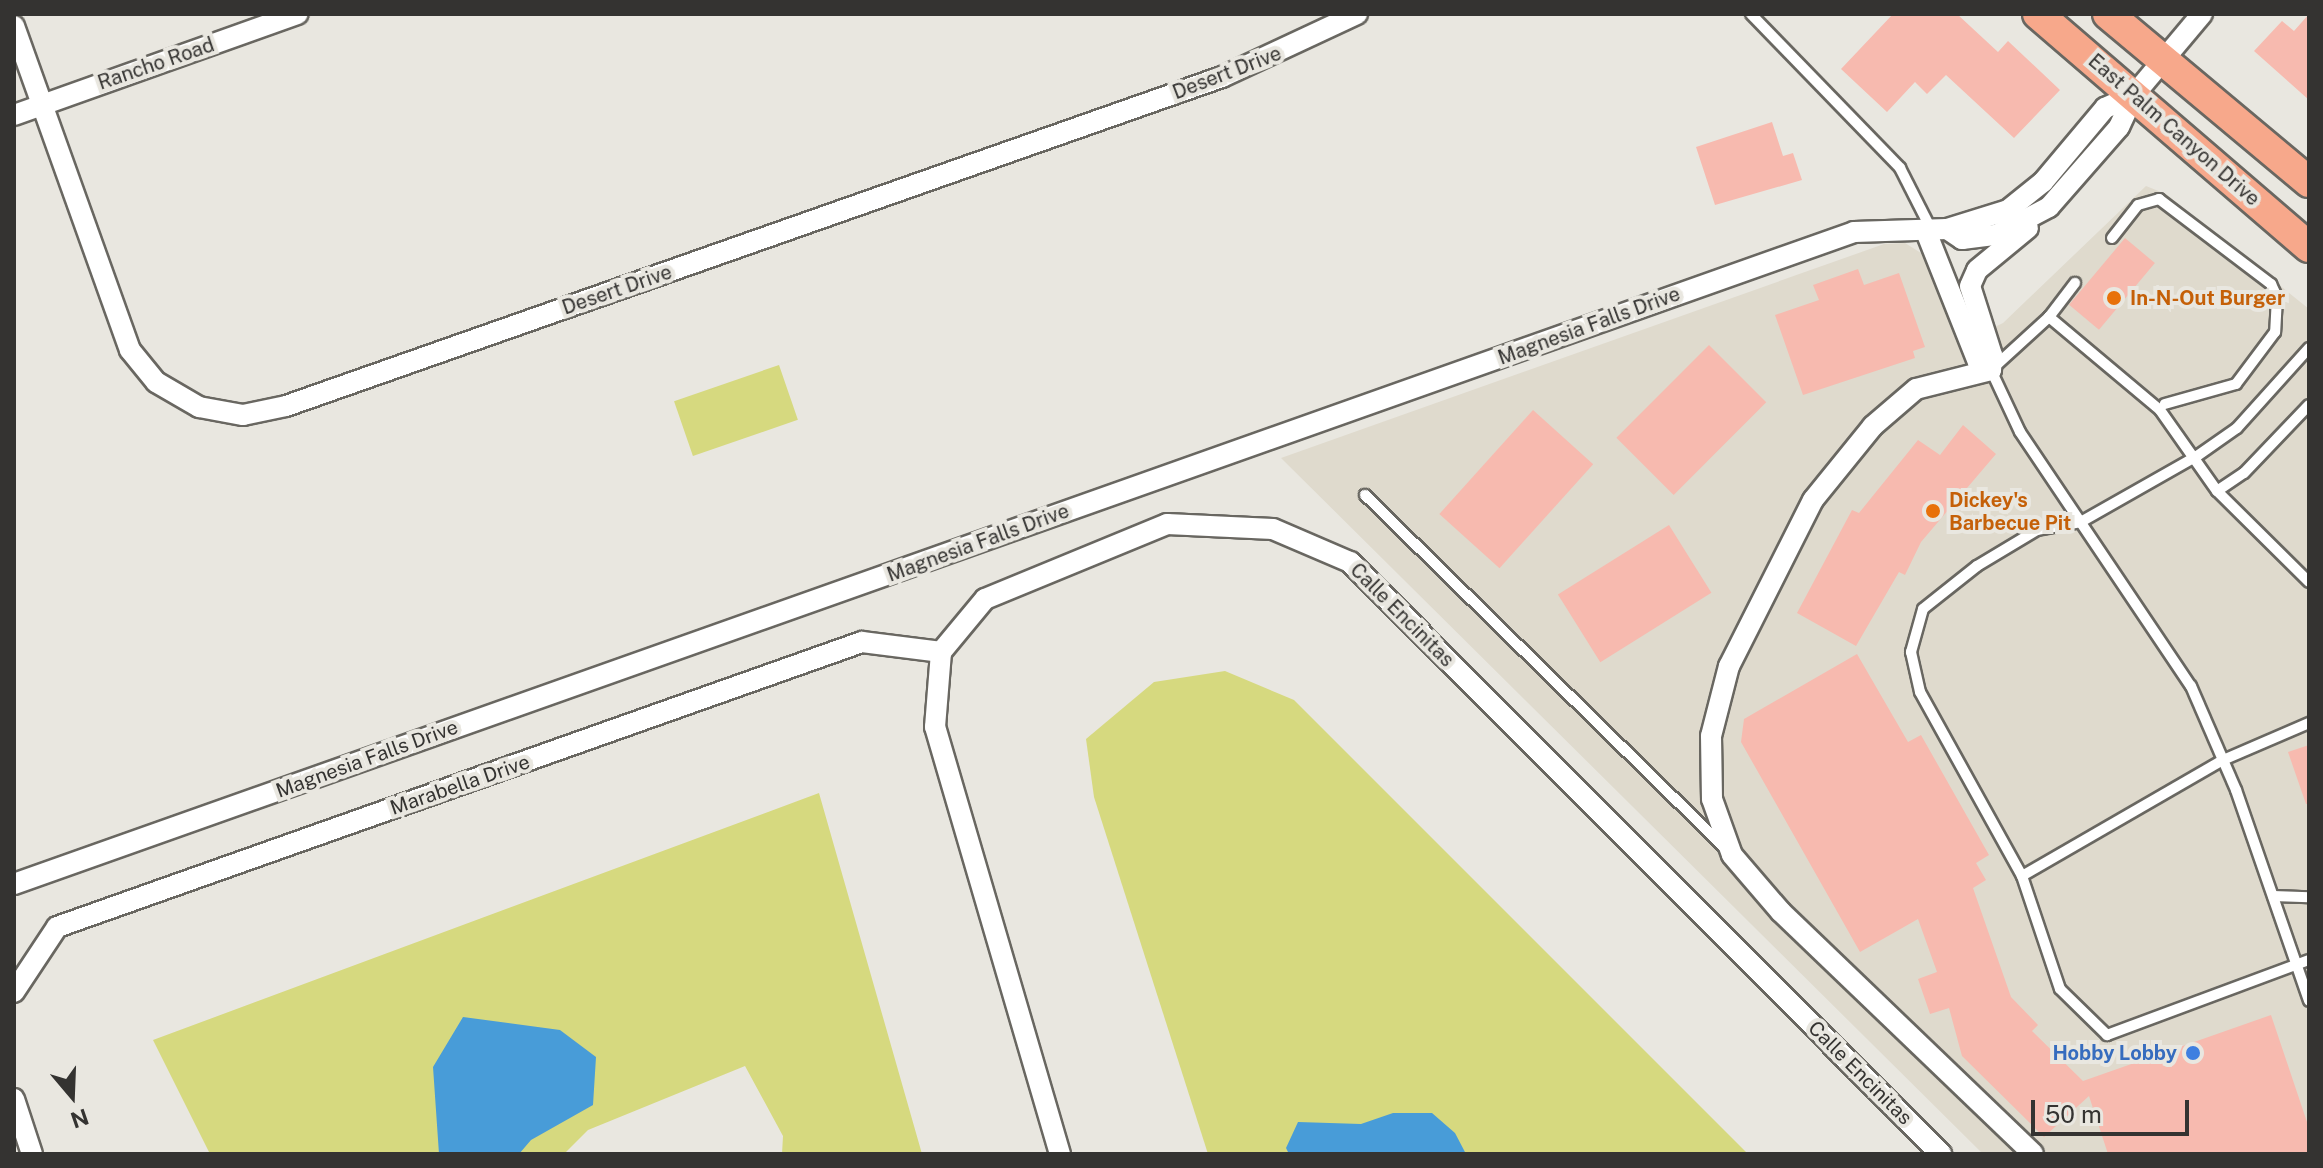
<!DOCTYPE html>
<html>
<head>
<meta charset="utf-8">
<style>
	body { margin:0 }
	#map { position:relative; width:2323px; height:1168px; overflow:hidden; background:#e9e7e0; font-family:"Public Sans",sans-serif }
	div>[style] { position:absolute }
	.built>* { inset:0; background:#dfdacd }
	.green>* { inset:0; background:#d6d97f; transform-origin:0 0 }
	.water>* { inset:0; background:#489cd8 }
	.building>* { inset:0; background:#f7baaf; transform-origin:0 0 }
	.roads { filter:drop-shadow(2px 0 #696761) drop-shadow(-2px 0 #696761) drop-shadow(0 2px #696761) drop-shadow(0 -2px #696761) }
	.lane>* { height:10px; margin:-5px; padding:0 5px; transform-origin:5px; border-radius:5px; background:#fff }
	.street>* { height:20px; margin:-10px; padding:0 10px; transform-origin:10px; border-radius:10px; background:#fff }
	.primary>* { height:30px; margin:-15px; padding:0 15px; transform-origin:15px; border-radius:15px; background:#f7a88b }
	.dots>* { width:22px; height:22px; translate:-50% -50%; box-sizing:border-box; border:4px solid #e9e7e0; border-radius:50% }
	span { translate:-50% -50%; white-space:nowrap; text-align:center; line-height:1.15; -webkit-text-stroke:8px #e9e7e0; paint-order:stroke }
	.street-label { font-size:20px; color:#343331 }
	.food-label { font-size:20px; color:#c56008; font-weight:700 }
	.left { translate:0 -50%; text-align:left }
	.shop-label { font-size:20px; color:#366cbe; font-weight:700 }
	.right { translate:-100% -50%; text-align:right }
	.frame { position:absolute; inset:0; border:16px solid #343331; pointer-events:none }
	.north { position:absolute; left:32px; top:1056px; width:80px; height:80px; -webkit-text-stroke:6px #e9e7e0; paint-order:stroke; rotate:161deg; font-size:22px; font-weight:700; line-height:32px; text-align:center; color:#343331 }
	.north::after { content:''; display:block; margin:auto; width:28px; height:36px; background:#343331; clip-path:polygon(50% 0,100% 100%,50% 72%,0 100%) }
	.scale { position:absolute; left:2031px; top:1100px; width:158px; height:36px; box-sizing:border-box; border:4px solid #343331; border-top:0; padding-left:10px; font-size:24px; line-height:28px; white-space:nowrap; color:#343331; -webkit-text-stroke:6px #e9e7e0; paint-order:stroke }
</style>
</head>
<body>
<div id="map">
	<div class="built">
		<i style="clip-path:polygon(2146px 186px,2166px 194px,2309px 309px,2309px 1154px,1983px 1154px,1281px 458px,1884px 244px,1905px 243px,1921px 253px,1962px 343px,2003px 323px)"></i>
	</div>
	<div class="green">
		<i style="left:779px;top:365px;width:58px;height:111px;rotate:71deg"></i>
		<i style="clip-path:polygon(1225px 671px,1294px 700px,1748px 1154px,1208px 1154px,1094px 797px,1086px 739px,1154px 682px)"></i>
		<i style="clip-path:polygon(819px 793px,922px 1154px,782px 1154px,783px 1136px,745px 1066px,588px 1130px,564px 1154px,210px 1154px,153px 1040px)"></i>
	</div>
	<div class="water">
		<i style="clip-path:polygon(463px 1017px,560px 1030px,596px 1057px,593px 1105px,531px 1140px,519px 1154px,439px 1154px,433px 1067px)"></i>
		<i style="clip-path:polygon(1393px 1113px,1432px 1113px,1455px 1133px,1466px 1154px,1289px 1154px,1286px 1148px,1298px 1122px,1361px 1124px)"></i>
	</div>
	<div class="building">
		<i style="clip-path:polygon(1893px 14px,1957px 14px,1998px 52px,2008px 41px,2060px 90px,2014px 138px,1946px 75px,1927px 94px,1915px 82px,1887px 112px,1841px 69px)"></i>
		<i style="clip-path:polygon(2309px 14px,2309px 100px,2254px 51px,2282px 21px,2294px 31px)"></i>
		<i style="clip-path:polygon(1772px 122px,1783px 156px,1793px 153px,1802px 180px,1715px 205px,1696px 147px)"></i>
		<i style="left:2125px;top:238px;width:39px;height:87px;rotate:40deg"></i>
		<i style="clip-path:polygon(1858px 269px,1864px 285px,1899px 273px,1925px 347px,1913px 351px,1915px 358px,1803px 395px,1775px 315px,1819px 300px,1813px 285px)"></i>
		<i style="left:1709px;top:345px;width:81px;height:131px;rotate:45deg"></i>
		<i style="left:1533px;top:410px;width:81px;height:140px;rotate:42deg"></i>
		<i style="clip-path:polygon(1963px 425px,1996px 454px,1921px 542px,1905px 575px,1899px 572px,1856px 646px,1797px 613px,1852px 510px,1859px 513px,1918px 440px,1940px 455px)"></i>
		<i style="left:1669px;top:525px;width:80px;height:131px;rotate:58deg"></i>
		<i style="clip-path:polygon(1857px 654px,1908px 742px,1921px 735px,1989px 855px,1976px 863px,1986px 880px,1973px 888px,2011px 997px,2038px 1025px,2032px 1031px,2083px 1081px,2271px 1015px,2309px 1128px,2309px 1154px,2108px 1154px,2089px 1096px,2044px 1137px,1962px 1056px,1949px 1008px,1930px 1014px,1918px 979px,1937px 972px,1918px 919px,1860px 952px,1741px 742px,1744px 719px)"></i>
		<i style="clip-path:polygon(2309px 745px,2309px 804px,2306px 804px,2288px 752px)"></i>
	</div>
	<div class="roads">
		<div class="lane">
			<i style="left:1751px;top:14px;width:214px;rotate:45.9deg"></i>
			<i style="left:1900px;top:168px;width:68px;rotate:63.1deg"></i>
			<i style="left:2112px;top:238px;width:42px;rotate:-51.8deg"></i>
			<i style="left:2138px;top:205px;width:22px;rotate:-16deg"></i>
			<i style="left:2159px;top:199px;width:141px;rotate:37.2deg"></i>
			<i style="left:2271px;top:284px;width:14px;rotate:65deg"></i>
			<i style="left:2277px;top:297px;width:35px;rotate:93deg"></i>
			<i style="left:2275px;top:332px;width:65px;rotate:126.9deg"></i>
			<i style="left:2236px;top:384px;width:74px;rotate:164.3deg"></i>
			<i style="left:2049px;top:317px;width:43px;rotate:-52.6deg"></i>
			<i style="left:2309px;top:348px;width:108px;rotate:132deg"></i>
			<i style="left:2237px;top:428px;width:49px;rotate:145deg"></i>
			<i style="left:2197px;top:456px;width:133px;rotate:150.4deg"></i>
			<i style="left:2081px;top:522px;width:45px;rotate:169.7deg"></i>
			<i style="left:2037px;top:530px;width:70px;rotate:149deg"></i>
			<i style="left:1977px;top:566px;width:69px;rotate:141.5deg"></i>
			<i style="left:1923px;top:609px;width:45px;rotate:105.6deg"></i>
			<i style="left:1911px;top:652px;width:41px;rotate:77.3deg"></i>
			<i style="left:1920px;top:692px;width:210px;rotate:61deg"></i>
			<i style="left:2022px;top:876px;width:119px;rotate:71.4deg"></i>
			<i style="left:2060px;top:989px;width:66px;rotate:44.4deg"></i>
			<i style="left:2107px;top:1035px;width:215px;rotate:-20.4deg"></i>
			<i style="left:2217px;top:491px;width:32px;rotate:-34deg"></i>
			<i style="left:2244px;top:473px;width:94px;rotate:-46.3deg"></i>
			<i style="left:1365px;top:495px;width:504px;rotate:44.44deg"></i>
			<i style="left:2309px;top:582px;width:129px;rotate:-135.3deg"></i>
			<i style="left:2217px;top:491px;width:99px;rotate:-125.1deg"></i>
			<i style="left:2160px;top:410px;width:145px;rotate:-140deg"></i>
			<i style="left:2049px;top:317px;width:79px;rotate:137.6deg"></i>
			<i style="left:1991px;top:370px;width:68px;rotate:64.9deg"></i>
			<i style="left:2020px;top:432px;width:306px;rotate:56.1deg"></i>
			<i style="left:2191px;top:686px;width:113px;rotate:66.6deg"></i>
			<i style="left:2236px;top:790px;width:223px;rotate:70.9deg"></i>
			<i style="left:2022px;top:876px;width:232px;rotate:-30deg"></i>
			<i style="left:2223px;top:760px;width:94px;rotate:-23.3deg"></i>
			<i style="left:2273px;top:896px;width:36px;rotate:2deg"></i>
		</div>
		<div class="street">
			<i style="left:14px;top:26px;width:344px;rotate:70.3deg"></i>
			<i style="left:130px;top:350px;width:41px;rotate:50.9deg"></i>
			<i style="left:156px;top:382px;width:50px;rotate:30.2deg"></i>
			<i style="left:199px;top:407px;width:45px;rotate:10.3deg"></i>
			<i style="left:243px;top:415px;width:44px;rotate:-11.8deg"></i>
			<i style="left:286px;top:406px;width:992px;rotate:-19.37deg"></i>
			<i style="left:1222px;top:77px;width:149px;rotate:-25deg"></i>
			<i style="left:14px;top:115px;width:301px;rotate:-19.6deg"></i>
			<i style="left:1925px;top:229px;width:143px;rotate:68.3deg"></i>
			<i style="left:1978px;top:362px;width:15px;rotate:32deg"></i>
			<i style="left:1947px;top:229px;width:18px;rotate:34deg"></i>
			<i style="left:1962px;top:239px;width:34px;rotate:-7deg"></i>
			<i style="left:1996px;top:235px;width:60px;rotate:-27.8deg"></i>
			<i style="left:2049px;top:207px;width:106px;rotate:-48.8deg"></i>
			<i style="left:2119px;top:127px;width:35px;rotate:-65deg"></i>
			<i style="left:2134px;top:95px;width:106px;rotate:-50deg"></i>
			<i style="left:1991px;top:370px;width:77px;rotate:165.8deg"></i>
			<i style="left:1916px;top:389px;width:57px;rotate:139.3deg"></i>
			<i style="left:1873px;top:426px;width:95px;rotate:129deg"></i>
			<i style="left:1813px;top:500px;width:186px;rotate:116.8deg"></i>
			<i style="left:1729px;top:666px;width:72px;rotate:104.4deg"></i>
			<i style="left:1711px;top:736px;width:63px;rotate:89.1deg"></i>
			<i style="left:1712px;top:799px;width:59px;rotate:70.3deg"></i>
			<i style="left:1732px;top:855px;width:75px;rotate:49.3deg"></i>
			<i style="left:1781px;top:912px;width:349px;rotate:43.8deg"></i>
			<i style="left:1991px;top:370px;width:15px;rotate:-86deg"></i>
			<i style="left:1992px;top:355px;width:72px;rotate:-107.7deg"></i>
			<i style="left:1970px;top:286px;width:17px;rotate:-66deg"></i>
			<i style="left:1977px;top:270px;width:66px;rotate:-39.5deg"></i>
			<i style="left:14px;top:884px;width:1952px;rotate:-19.51deg"></i>
			<i style="left:1854px;top:232px;width:93px;rotate:-1.8deg"></i>
			<i style="left:1947px;top:229px;width:64px;rotate:-17.3deg"></i>
			<i style="left:2008px;top:210px;width:45px;rotate:-38.7deg"></i>
			<i style="left:2043px;top:182px;width:97px;rotate:-50deg"></i>
			<i style="left:2105px;top:108px;width:32px;rotate:-24deg"></i>
			<i style="left:14px;top:992px;width:78px;rotate:-56.5deg"></i>
			<i style="left:57px;top:927px;width:854px;rotate:-19.5deg"></i>
			<i style="left:862px;top:642px;width:80px;rotate:7.2deg"></i>
			<i style="left:14px;top:1099px;width:58px;rotate:71.9deg"></i>
			<i style="left:1060px;top:1154px;width:445px;rotate:-106.3deg"></i>
			<i style="left:935px;top:727px;width:75px;rotate:-85.4deg"></i>
			<i style="left:941px;top:652px;width:69px;rotate:-50.3deg"></i>
			<i style="left:985px;top:599px;width:197px;rotate:-22.4deg"></i>
			<i style="left:1167px;top:524px;width:106px;rotate:2.7deg"></i>
			<i style="left:1273px;top:529px;width:84px;rotate:23.2deg"></i>
			<i style="left:1350px;top:562px;width:837px;rotate:45.05deg"></i>
		</div>
		<div class="primary">
			<i style="left:2038px;top:14px;width:357px;rotate:40.7deg"></i>
			<i style="left:2108px;top:14px;width:262px;rotate:39.9deg"></i>
		</div>
	</div>
	<div class="dots">
		<i style="left:2114px;top:298px;background:#e8710a"></i>
		<i style="left:1933px;top:511px;background:#e8710a"></i>
		<i style="left:2193px;top:1053px;background:#3f7fe0"></i>
	</div>
	<div class="street-label">
		<span style="left:156px;top:64px;rotate:-19deg">Rancho Road</span>
		<span style="left:1227px;top:73px;rotate:-21deg">Desert Drive</span>
		<span style="left:2174px;top:130px;rotate:41deg">East Palm Canyon Drive</span>
		<span style="left:617px;top:290px;rotate:-19deg">Desert Drive</span>
		<span style="left:1589px;top:326px;rotate:-20deg">Magnesia Falls Drive</span>
		<span style="left:978px;top:543px;rotate:-20deg">Magnesia Falls Drive</span>
		<span style="left:1402px;top:615px;rotate:45deg">Calle Encinitas</span>
		<span style="left:367px;top:759px;rotate:-20deg">Magnesia Falls Drive</span>
		<span style="left:460px;top:785px;rotate:-19deg">Marabella Drive</span>
		<span style="left:1860px;top:1073px;rotate:45deg">Calle Encinitas</span>
	</div>
	<div class="food-label">
		<span class="left" style="left:2130px;top:298px">In-N-Out Burger</span>
		<span class="left" style="left:1949px;top:512px">Dickey's<br>Barbecue Pit</span>
	</div>
	<div class="shop-label">
		<span class="right" style="left:2177px;top:1053px">Hobby Lobby</span>
	</div>
	<div class="frame"></div>
	<div class="north">N</div>
	<div class="scale">50 m</div>
</div>
</body>
</html>
